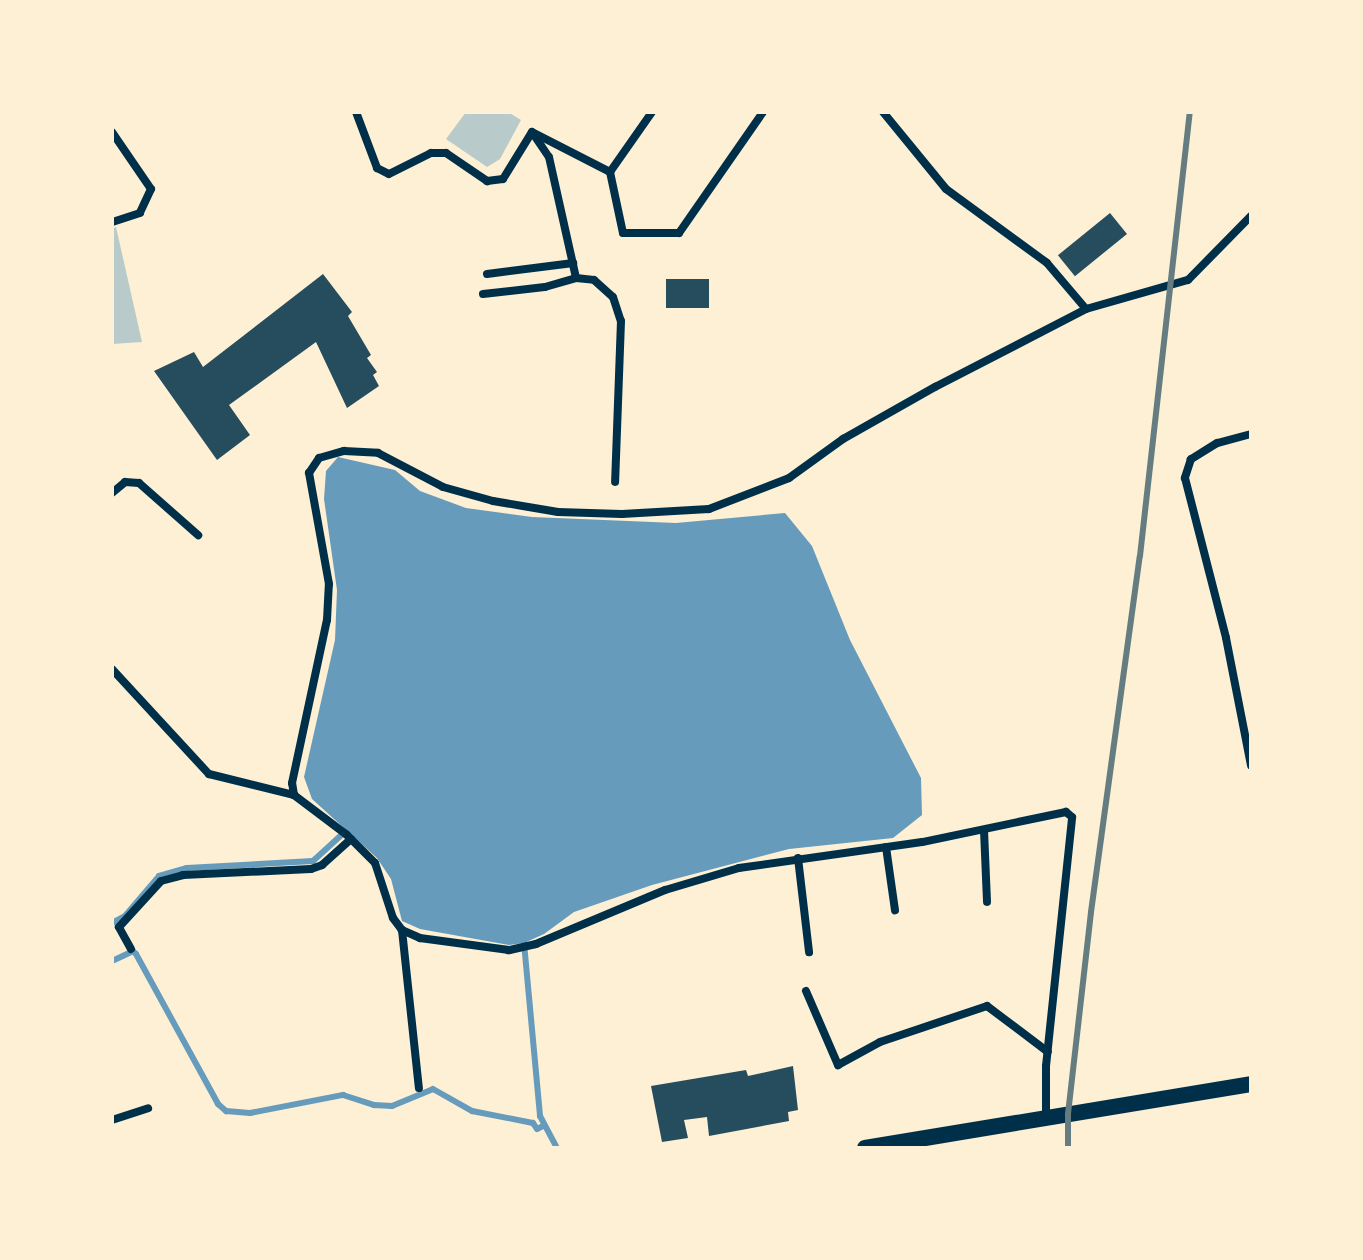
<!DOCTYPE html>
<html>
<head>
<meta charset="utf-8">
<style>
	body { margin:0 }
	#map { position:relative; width:1363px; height:1260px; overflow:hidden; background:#fdf0d5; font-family:Lato,sans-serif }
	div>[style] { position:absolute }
	.green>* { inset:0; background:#b9caca }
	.water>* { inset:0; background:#669bbc }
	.stream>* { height:6px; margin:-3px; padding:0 3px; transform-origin:3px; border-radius:3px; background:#669bbc }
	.building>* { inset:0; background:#264d5e; transform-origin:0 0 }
	.minor>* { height:8px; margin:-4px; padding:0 4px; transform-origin:4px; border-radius:4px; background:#003049 }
	.primary>* { height:16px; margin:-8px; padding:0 8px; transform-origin:8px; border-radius:8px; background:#003049 }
	.rail>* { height:6px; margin:-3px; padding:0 3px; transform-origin:3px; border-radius:3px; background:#657d81 }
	span { translate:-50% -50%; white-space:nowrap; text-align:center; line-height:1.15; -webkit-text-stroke:6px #fdf0d5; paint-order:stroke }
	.frame { position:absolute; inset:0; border:114px solid #fdf0d5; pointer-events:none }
</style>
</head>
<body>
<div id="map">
	<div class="green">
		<i style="clip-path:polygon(466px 112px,508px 112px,521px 120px,500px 159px,487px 167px,446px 139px)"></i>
		<i style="clip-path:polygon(116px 227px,142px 342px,112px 344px,112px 229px)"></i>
	</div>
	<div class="water">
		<i style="clip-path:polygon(338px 457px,395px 470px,420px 491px,466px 508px,532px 517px,676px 523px,785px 513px,812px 546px,850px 640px,921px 778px,922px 815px,893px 838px,789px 849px,652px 885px,574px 912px,544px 934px,524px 943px,509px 945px,420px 929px,402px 921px,391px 879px,377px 858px,312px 799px,304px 777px,335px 640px,337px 590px,324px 499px,326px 471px)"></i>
	</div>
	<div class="stream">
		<i style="left:112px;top:923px;width:15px;rotate:-28deg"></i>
		<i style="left:125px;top:916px;width:52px;rotate:-49.6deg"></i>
		<i style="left:159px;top:876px;width:29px;rotate:-16deg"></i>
		<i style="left:187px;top:868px;width:126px;rotate:-3.2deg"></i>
		<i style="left:313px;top:861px;width:47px;rotate:-42.4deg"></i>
		<i style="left:524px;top:943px;width:174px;rotate:84.7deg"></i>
		<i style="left:540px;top:1116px;width:36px;rotate:62deg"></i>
		<i style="left:112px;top:961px;width:23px;rotate:-25deg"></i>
		<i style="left:133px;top:951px;width:4px;rotate:45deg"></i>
		<i style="left:136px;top:954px;width:171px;rotate:61.3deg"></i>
		<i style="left:218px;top:1104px;width:11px;rotate:41deg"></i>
		<i style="left:226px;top:1111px;width:24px;rotate:5deg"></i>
		<i style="left:250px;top:1113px;width:95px;rotate:-11deg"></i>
		<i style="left:343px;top:1095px;width:33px;rotate:18deg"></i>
		<i style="left:374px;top:1105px;width:18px;rotate:3deg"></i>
		<i style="left:392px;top:1106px;width:44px;rotate:-22.5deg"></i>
		<i style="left:433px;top:1089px;width:45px;rotate:29.4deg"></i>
		<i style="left:472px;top:1111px;width:62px;rotate:11.1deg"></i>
		<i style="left:533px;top:1123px;width:7px;rotate:56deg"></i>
		<i style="left:537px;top:1129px;width:7px;rotate:-27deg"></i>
	</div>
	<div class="building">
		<i style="left:1110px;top:213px;width:27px;height:67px;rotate:51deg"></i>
		<i style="clip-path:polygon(323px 274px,352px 312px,348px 316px,371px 355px,367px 358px,377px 372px,373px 375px,379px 386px,347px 408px,316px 342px,229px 405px,250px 435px,217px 460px,154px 371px,194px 352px,203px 367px)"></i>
		<i style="left:709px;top:279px;width:29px;height:43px;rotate:90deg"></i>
		<i style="clip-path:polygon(793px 1066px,798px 1110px,788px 1112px,789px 1121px,709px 1136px,707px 1117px,684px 1120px,688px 1138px,662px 1142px,651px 1086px,746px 1070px,748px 1076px)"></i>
	</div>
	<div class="minor">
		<i style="left:356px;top:112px;width:60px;rotate:69.4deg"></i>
		<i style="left:377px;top:168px;width:13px;rotate:27deg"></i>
		<i style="left:389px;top:174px;width:47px;rotate:-26.6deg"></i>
		<i style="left:431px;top:153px;width:15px"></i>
		<i style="left:446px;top:153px;width:50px;rotate:34.3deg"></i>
		<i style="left:487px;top:181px;width:16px;rotate:-7deg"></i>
		<i style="left:503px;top:179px;width:55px;rotate:-58.3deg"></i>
		<i style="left:532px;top:132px;width:88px;rotate:27.1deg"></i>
		<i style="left:610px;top:172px;width:62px;rotate:78deg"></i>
		<i style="left:623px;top:233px;width:56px"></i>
		<i style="left:679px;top:233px;width:147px;rotate:-55.2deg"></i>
		<i style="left:883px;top:112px;width:99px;rotate:50.7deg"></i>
		<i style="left:946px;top:189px;width:125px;rotate:36.2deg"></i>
		<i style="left:1047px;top:263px;width:60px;rotate:49.7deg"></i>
		<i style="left:112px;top:132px;width:69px;rotate:55.6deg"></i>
		<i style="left:151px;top:189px;width:26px;rotate:115deg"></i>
		<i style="left:140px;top:213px;width:29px;rotate:162deg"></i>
		<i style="left:532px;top:132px;width:30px;rotate:56deg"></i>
		<i style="left:549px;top:157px;width:124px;rotate:77.4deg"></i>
		<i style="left:576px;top:278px;width:18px;rotate:6deg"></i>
		<i style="left:594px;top:280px;width:25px;rotate:42deg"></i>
		<i style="left:613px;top:297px;width:25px;rotate:72deg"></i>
		<i style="left:621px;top:321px;width:161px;rotate:92.1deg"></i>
		<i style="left:610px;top:172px;width:73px;rotate:-55deg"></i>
		<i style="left:487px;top:274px;width:87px;rotate:-7.3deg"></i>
		<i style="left:483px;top:294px;width:62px;rotate:-6.4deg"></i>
		<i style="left:545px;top:287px;width:32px;rotate:-16deg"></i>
		<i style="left:1251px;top:434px;width:35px;rotate:165deg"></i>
		<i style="left:1217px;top:443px;width:31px;rotate:148deg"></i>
		<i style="left:1191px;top:459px;width:20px;rotate:108deg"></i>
		<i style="left:1185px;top:478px;width:165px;rotate:75.6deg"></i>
		<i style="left:1226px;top:638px;width:130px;rotate:78.9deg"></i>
		<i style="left:112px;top:493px;width:17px;rotate:-40deg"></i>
		<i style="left:125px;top:482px;width:14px;rotate:4deg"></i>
		<i style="left:139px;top:483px;width:79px;rotate:41.4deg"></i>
		<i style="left:112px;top:669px;width:143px;rotate:47.3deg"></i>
		<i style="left:209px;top:774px;width:88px;rotate:13.9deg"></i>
		<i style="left:984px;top:830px;width:72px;rotate:87.6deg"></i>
		<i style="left:886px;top:847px;width:64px;rotate:81.9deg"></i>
		<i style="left:798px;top:858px;width:95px;rotate:83.3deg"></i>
		<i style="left:402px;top:930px;width:159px;rotate:83.9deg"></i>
		<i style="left:131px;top:949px;width:25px;rotate:-119deg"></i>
		<i style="left:119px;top:927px;width:62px;rotate:-47.6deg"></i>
		<i style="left:161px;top:881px;width:23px;rotate:-15deg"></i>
		<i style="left:183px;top:875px;width:128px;rotate:-2.7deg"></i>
		<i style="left:311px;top:869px;width:12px;rotate:-20deg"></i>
		<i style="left:322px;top:865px;width:39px;rotate:-42deg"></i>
		<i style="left:806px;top:991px;width:81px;rotate:66.6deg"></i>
		<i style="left:838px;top:1065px;width:48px;rotate:-28.7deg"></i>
		<i style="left:880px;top:1042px;width:113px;rotate:-18.6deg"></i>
		<i style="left:987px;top:1006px;width:76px;rotate:37deg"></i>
		<i style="left:1046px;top:1117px;width:51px;rotate:-90deg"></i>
		<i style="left:1046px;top:1066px;width:250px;rotate:-84deg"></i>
		<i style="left:1072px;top:817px;width:8px;rotate:-140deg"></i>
		<i style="left:1066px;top:812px;width:147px;rotate:168.2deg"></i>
		<i style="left:922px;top:842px;width:185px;rotate:171.9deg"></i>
		<i style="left:739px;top:868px;width:77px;rotate:163.4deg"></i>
		<i style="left:665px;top:890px;width:140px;rotate:157.3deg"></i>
		<i style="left:536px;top:944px;width:28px;rotate:167deg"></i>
		<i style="left:509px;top:950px;width:90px;rotate:-172.3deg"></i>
		<i style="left:420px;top:938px;width:20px;rotate:-156deg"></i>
		<i style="left:402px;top:930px;width:15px;rotate:-127deg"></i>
		<i style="left:393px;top:918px;width:58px;rotate:-108.1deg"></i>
		<i style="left:375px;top:863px;width:40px;rotate:-135deg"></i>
		<i style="left:347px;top:835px;width:66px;rotate:-143deg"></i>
		<i style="left:294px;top:795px;width:12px;rotate:-99deg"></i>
		<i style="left:292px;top:783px;width:167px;rotate:-77.9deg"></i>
		<i style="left:327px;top:620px;width:36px;rotate:-87deg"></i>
		<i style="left:329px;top:584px;width:113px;rotate:-100.2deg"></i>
		<i style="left:309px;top:473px;width:18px;rotate:-56deg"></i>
		<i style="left:319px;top:458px;width:26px;rotate:-16deg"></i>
		<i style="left:344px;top:451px;width:34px;rotate:3deg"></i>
		<i style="left:378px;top:453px;width:73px;rotate:27.6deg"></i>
		<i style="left:443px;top:487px;width:52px;rotate:15.6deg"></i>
		<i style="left:493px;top:501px;width:66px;rotate:9.6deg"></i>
		<i style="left:558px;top:512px;width:64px;rotate:1.8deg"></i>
		<i style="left:622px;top:514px;width:87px;rotate:-3.3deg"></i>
		<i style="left:709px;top:509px;width:86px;rotate:-21.2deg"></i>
		<i style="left:789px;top:478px;width:67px;rotate:-35.8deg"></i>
		<i style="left:843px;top:439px;width:106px;rotate:-29.5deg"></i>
		<i style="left:935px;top:387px;width:170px;rotate:-27.3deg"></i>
		<i style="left:1086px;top:309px;width:106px;rotate:-15.9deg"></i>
		<i style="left:1188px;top:280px;width:90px;rotate:-45.5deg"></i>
		<i style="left:112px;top:1120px;width:38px;rotate:-18deg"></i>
	</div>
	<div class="primary">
		<i style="left:865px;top:1148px;width:391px;rotate:-9.4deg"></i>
	</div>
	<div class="rail">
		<i style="left:1068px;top:1148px;width:34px;rotate:-90deg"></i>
		<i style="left:1068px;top:1114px;width:203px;rotate:-83.5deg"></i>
		<i style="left:1091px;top:912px;width:359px;rotate:-82.2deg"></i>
		<i style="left:1140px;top:556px;width:447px;rotate:-83.6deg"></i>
	</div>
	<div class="frame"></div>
</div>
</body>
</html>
